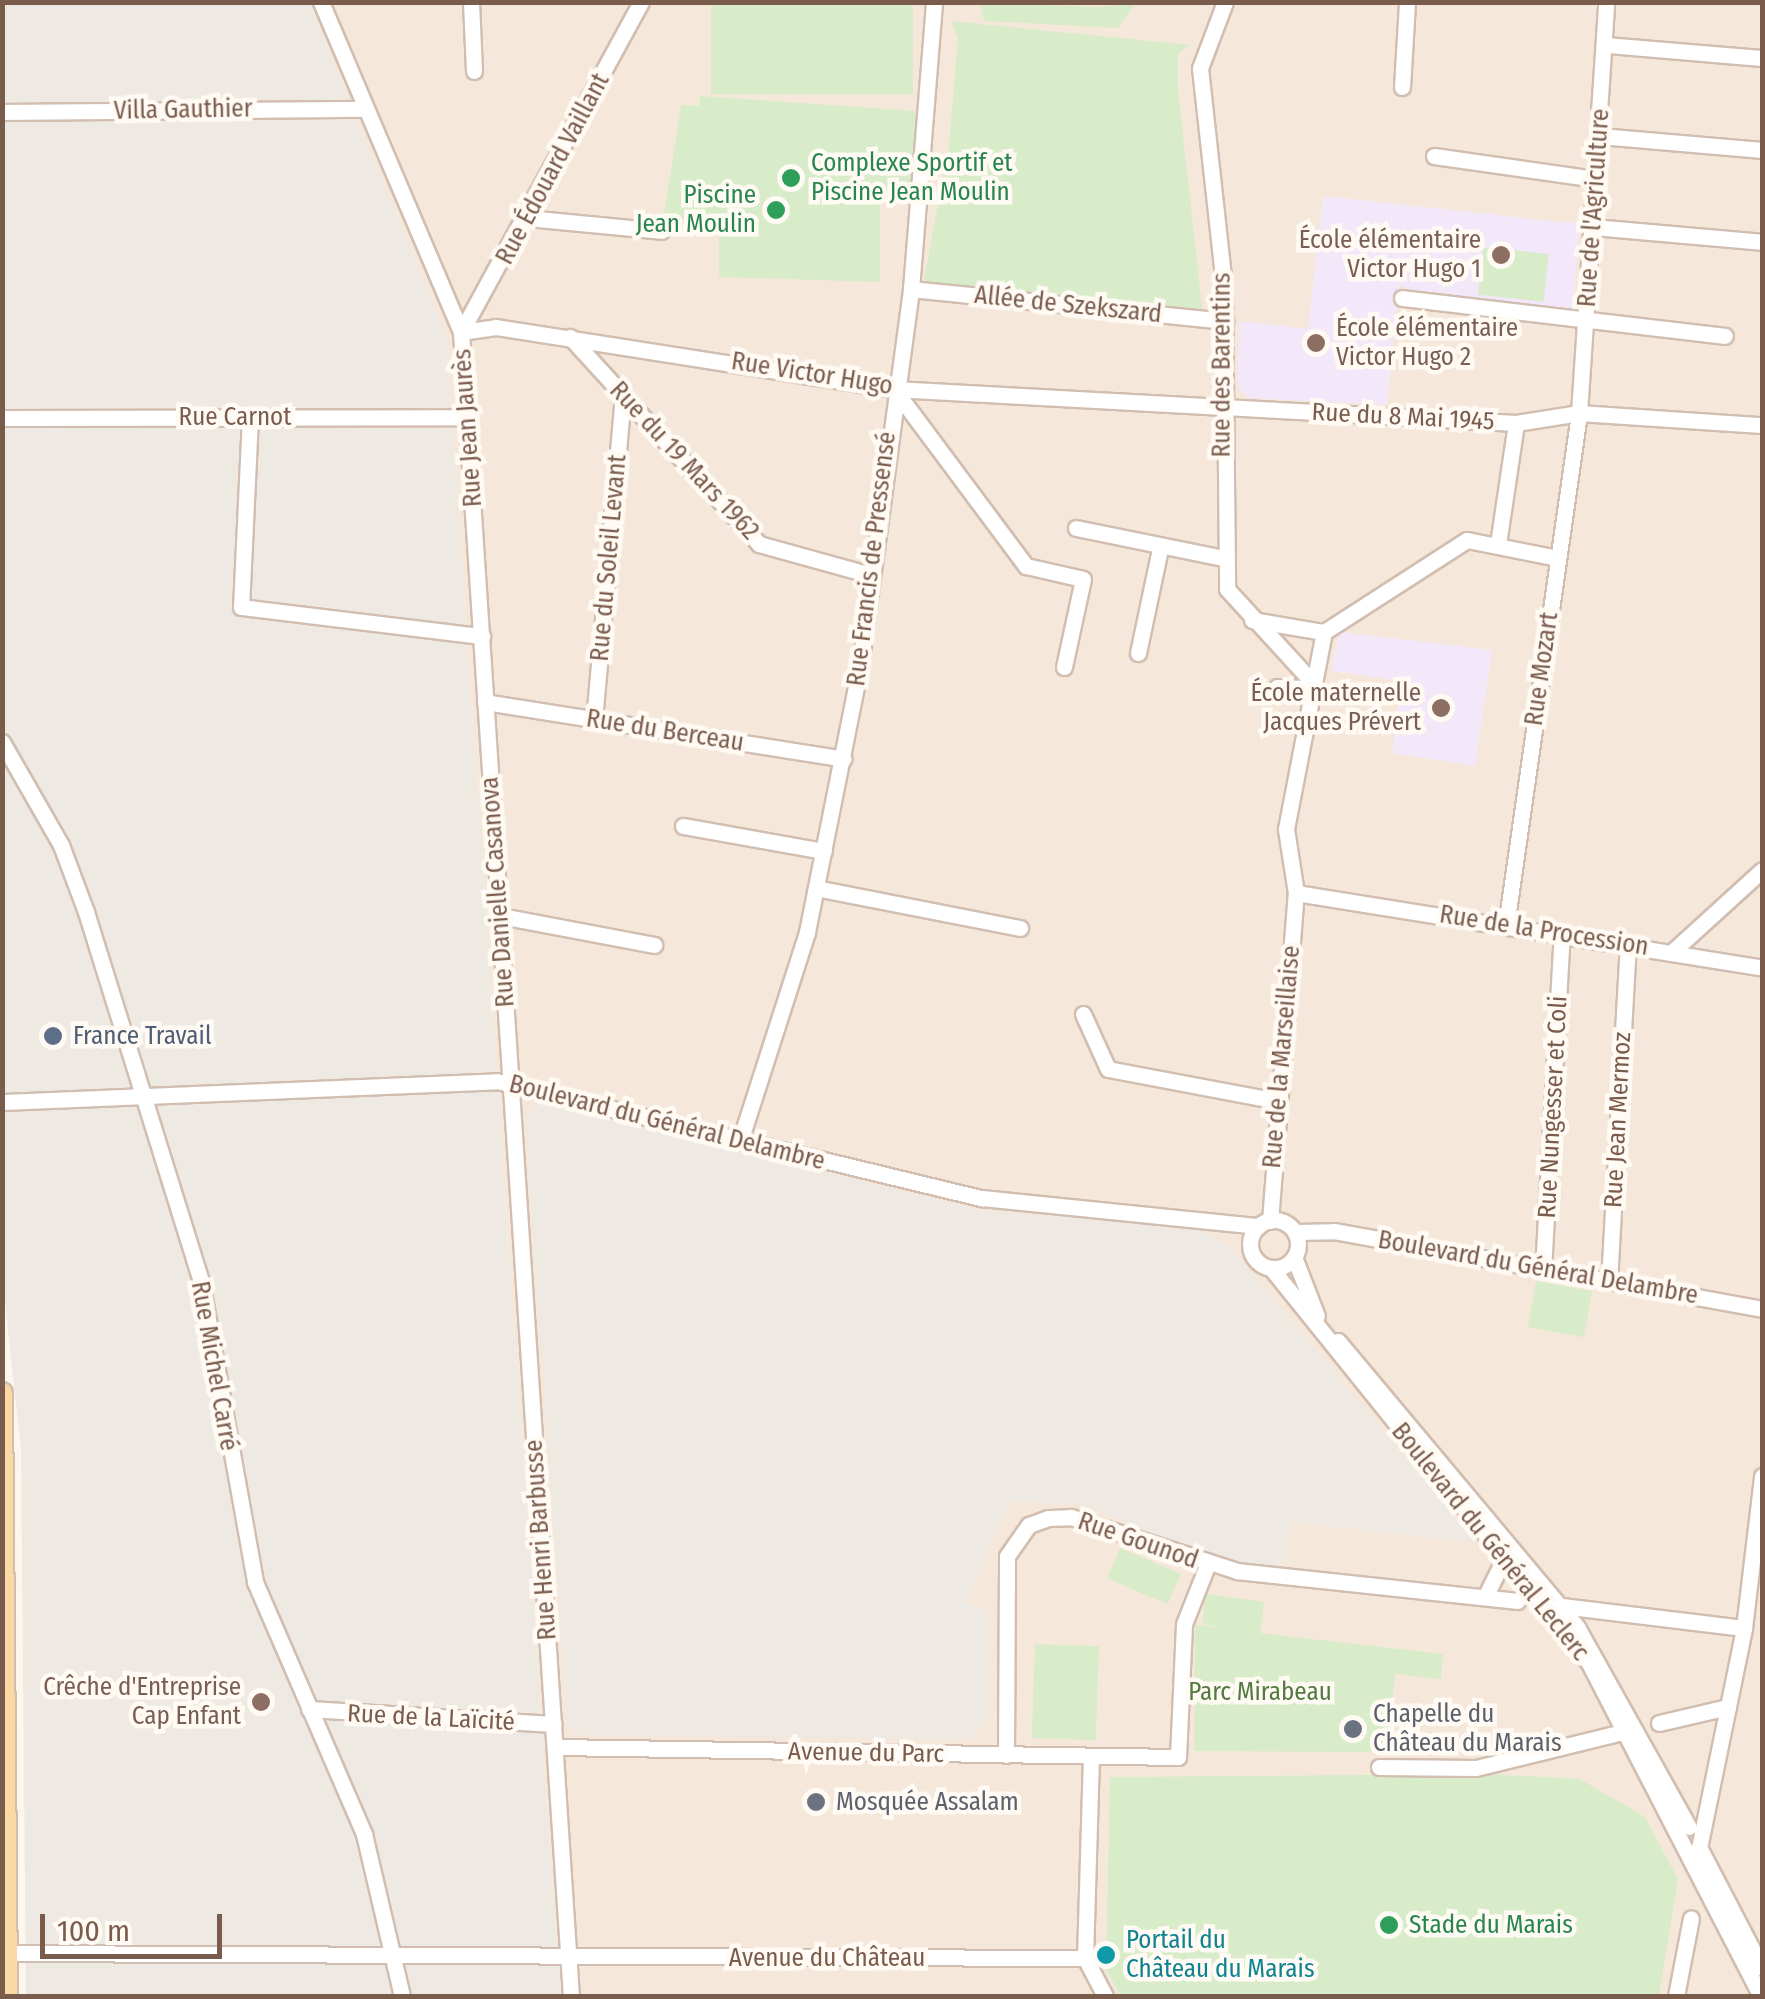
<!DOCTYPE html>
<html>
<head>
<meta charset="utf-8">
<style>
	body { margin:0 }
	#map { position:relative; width:1765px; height:1999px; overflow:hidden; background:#fdf6ec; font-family:"Fira Sans Condensed",sans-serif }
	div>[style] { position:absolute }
	.residential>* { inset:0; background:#f5e8da }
	.industrial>* { inset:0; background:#efe9e4 }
	.education>* { inset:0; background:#f3e8fa }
	.green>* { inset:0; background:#d8ecc9; transform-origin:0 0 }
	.roads { filter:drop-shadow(2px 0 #d1beb0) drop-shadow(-2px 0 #d1beb0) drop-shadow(0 2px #d1beb0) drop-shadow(0 -2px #d1beb0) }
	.minor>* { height:15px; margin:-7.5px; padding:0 7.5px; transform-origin:7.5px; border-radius:7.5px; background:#fff }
	.minor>.ring { margin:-7.5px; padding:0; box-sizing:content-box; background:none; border:15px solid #fff; border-radius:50% }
	.major>* { height:20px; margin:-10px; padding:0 10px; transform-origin:10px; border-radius:10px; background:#fbd9a5 }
	.dots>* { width:28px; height:28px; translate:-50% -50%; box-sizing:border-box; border:5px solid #fffaf3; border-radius:50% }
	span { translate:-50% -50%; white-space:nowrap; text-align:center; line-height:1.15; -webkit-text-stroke:9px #fffaf3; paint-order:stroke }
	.street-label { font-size:25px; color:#7a5c4d }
	.leisure-label { font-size:25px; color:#27864d }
	.left { translate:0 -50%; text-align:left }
	.right { translate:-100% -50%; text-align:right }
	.education-label { font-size:25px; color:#785e54 }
	.service-label { font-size:25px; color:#4e5e75 }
	.park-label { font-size:25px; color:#537a41 }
	.worship-label { font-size:25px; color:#5b616d }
	.culture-label { font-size:25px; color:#0d838f }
	.frame { position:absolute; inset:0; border:5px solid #7a5c4d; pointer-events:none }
	.scale { position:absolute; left:40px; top:1914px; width:182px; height:45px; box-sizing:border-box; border:5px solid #7a5c4d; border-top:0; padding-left:12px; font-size:30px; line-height:35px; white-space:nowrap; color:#7a5c4d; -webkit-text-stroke:8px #fffaf3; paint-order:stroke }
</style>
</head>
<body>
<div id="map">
	<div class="residential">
		<i style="clip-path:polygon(309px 3px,1762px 3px,1762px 1996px,560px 1996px,446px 336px)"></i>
	</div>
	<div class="industrial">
		<i style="clip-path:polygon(2px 3px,309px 3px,446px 335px,560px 1996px,26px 1996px,21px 1450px,2px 1274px)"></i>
		<i style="clip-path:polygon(542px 1102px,982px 1211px,1189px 1225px,1227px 1244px,1476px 1542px,1290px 1522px,1285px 1562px,1262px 1566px,1200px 1557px,1087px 1505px,1010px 1501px,966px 1601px,988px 1612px,988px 1716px,969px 1739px,578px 1735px,568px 1726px,525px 1115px)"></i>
	</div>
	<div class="education">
		<i style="clip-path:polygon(1323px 196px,1580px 224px,1572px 315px,1443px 302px,1399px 285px,1387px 405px,1249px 398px,1238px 389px,1239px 321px,1308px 329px)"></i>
		<i style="clip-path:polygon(1340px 632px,1492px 650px,1475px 766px,1392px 753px,1402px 681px,1331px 671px)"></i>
	</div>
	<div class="green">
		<i style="left:711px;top:3px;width:202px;height:91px"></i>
		<i style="clip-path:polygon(980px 3px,1101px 7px,1136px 3px,1118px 28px,984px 21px)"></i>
		<i style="clip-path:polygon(951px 21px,1190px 45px,1178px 54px,1178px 90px,1203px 316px,921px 295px,949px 145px,958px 39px)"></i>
		<i style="clip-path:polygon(700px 96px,916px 111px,910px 192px,880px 192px,880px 282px,719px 277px,719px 233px,662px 228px,681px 105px,699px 106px)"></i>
		<i style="left:1483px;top:247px;width:66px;height:48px;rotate:6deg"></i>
		<i style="left:1536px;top:1281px;width:57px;height:47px;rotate:10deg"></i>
		<i style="left:1120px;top:1548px;width:66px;height:33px;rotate:23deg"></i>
		<i style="clip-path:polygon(1206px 1594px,1264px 1602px,1260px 1633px,1443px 1654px,1441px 1679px,1395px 1674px,1388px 1752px,1194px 1751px,1195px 1625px,1222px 1628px,1202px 1624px)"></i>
		<i style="left:1035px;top:1644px;width:64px;height:94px;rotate:2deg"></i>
		<i style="clip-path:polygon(1485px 1774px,1580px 1779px,1645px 1817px,1678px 1879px,1659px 1996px,1121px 1996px,1106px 1970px,1110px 1777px)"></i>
	</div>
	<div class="roads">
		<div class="minor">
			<i style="left:321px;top:2px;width:358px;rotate:67deg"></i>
			<i style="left:461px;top:332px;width:1668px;rotate:86.22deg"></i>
			<i style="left:471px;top:2px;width:69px;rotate:87.5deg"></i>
			<i style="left:1225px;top:2px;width:71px;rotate:110.7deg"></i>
			<i style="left:1200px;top:68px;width:218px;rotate:83.7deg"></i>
			<i style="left:1224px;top:285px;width:304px;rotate:89.4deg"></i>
			<i style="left:1227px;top:589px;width:127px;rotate:47.5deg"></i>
			<i style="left:1607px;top:45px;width:156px;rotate:4.8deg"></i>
			<i style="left:1402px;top:87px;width:85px;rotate:-86.6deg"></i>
			<i style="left:2px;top:112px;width:362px;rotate:-0.5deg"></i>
			<i style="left:1600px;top:136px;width:163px;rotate:4.9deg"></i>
			<i style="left:1434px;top:156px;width:164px;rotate:8.1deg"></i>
			<i style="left:527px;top:218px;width:135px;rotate:5.5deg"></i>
			<i style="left:1592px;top:227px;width:171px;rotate:5deg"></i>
			<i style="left:911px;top:289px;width:316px;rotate:5.8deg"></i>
			<i style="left:1402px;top:298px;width:325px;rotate:6.7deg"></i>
			<i style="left:461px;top:332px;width:35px;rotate:-8deg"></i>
			<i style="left:496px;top:327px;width:403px;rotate:8.9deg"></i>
			<i style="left:894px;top:389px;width:623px;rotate:3.13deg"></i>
			<i style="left:1516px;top:423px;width:64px;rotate:-9deg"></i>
			<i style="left:1579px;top:413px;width:183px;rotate:3.8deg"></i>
			<i style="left:461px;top:332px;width:376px;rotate:-61.4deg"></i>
			<i style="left:570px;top:337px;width:280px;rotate:47.6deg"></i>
			<i style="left:759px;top:544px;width:116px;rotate:15.5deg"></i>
			<i style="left:894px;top:389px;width:221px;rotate:53.3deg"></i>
			<i style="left:1026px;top:566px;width:58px;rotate:12.8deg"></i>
			<i style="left:1083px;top:579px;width:90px;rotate:102.2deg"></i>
			<i style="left:250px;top:417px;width:190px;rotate:92.7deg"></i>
			<i style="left:241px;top:607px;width:243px;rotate:6.9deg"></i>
			<i style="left:2px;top:418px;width:466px;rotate:-0.1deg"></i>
			<i style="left:1076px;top:528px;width:151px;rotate:11.5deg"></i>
			<i style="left:1498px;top:544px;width:122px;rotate:-81.5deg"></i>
			<i style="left:1252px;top:620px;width:73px;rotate:9.5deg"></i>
			<i style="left:1324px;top:632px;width:170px;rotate:-32.8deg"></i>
			<i style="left:1467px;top:540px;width:93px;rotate:11.2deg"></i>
			<i style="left:1138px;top:653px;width:106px;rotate:-78.1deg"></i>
			<i style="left:1277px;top:687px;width:36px;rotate:2deg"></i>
			<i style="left:485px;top:702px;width:363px;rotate:9deg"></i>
			<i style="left:594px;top:720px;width:325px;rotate:-84.9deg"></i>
			<i style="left:2px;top:742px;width:119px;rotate:60.2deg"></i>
			<i style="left:61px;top:845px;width:72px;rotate:69.5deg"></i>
			<i style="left:86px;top:912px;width:387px;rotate:72.7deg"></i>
			<i style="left:201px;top:1281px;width:306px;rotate:79.8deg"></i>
			<i style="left:255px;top:1582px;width:275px;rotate:66.6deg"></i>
			<i style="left:364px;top:1834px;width:166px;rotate:76.8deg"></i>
			<i style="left:683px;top:826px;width:143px;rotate:10.1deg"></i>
			<i style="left:816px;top:888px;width:208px;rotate:11.1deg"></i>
			<i style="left:1296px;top:893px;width:472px;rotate:9.1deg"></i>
			<i style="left:501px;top:916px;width:156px;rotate:10.7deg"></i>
			<i style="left:1506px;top:926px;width:518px;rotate:-81.9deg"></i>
			<i style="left:1579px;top:413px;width:412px;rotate:-86.2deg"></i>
			<i style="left:1673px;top:951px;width:120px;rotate:-42.3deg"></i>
			<i style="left:1083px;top:1014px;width:60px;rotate:65.6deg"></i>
			<i style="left:1108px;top:1069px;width:172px;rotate:10.7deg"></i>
			<i style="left:2px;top:1102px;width:495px;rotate:-2.4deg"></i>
			<i style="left:497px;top:1081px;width:499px;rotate:13.6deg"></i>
			<i style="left:982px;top:1198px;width:278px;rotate:5.8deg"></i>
			<i style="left:740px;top:1141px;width:219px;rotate:-72.2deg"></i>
			<i style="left:807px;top:932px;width:270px;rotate:-78.7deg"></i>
			<i style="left:860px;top:667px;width:381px;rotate:-82.3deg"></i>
			<i style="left:911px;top:289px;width:288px;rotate:-85.4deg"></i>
			<i class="ring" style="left:1250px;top:1220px;width:33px;height:33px"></i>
			<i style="left:1270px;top:1221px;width:329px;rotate:-85.5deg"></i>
			<i style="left:1296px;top:893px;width:65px;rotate:-98.9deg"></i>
			<i style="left:1286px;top:829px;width:201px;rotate:-79.1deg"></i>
			<i style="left:1295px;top:1232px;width:39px;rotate:-1deg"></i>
			<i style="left:1334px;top:1231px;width:435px;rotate:10.3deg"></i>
			<i style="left:1294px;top:1257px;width:63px;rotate:68.7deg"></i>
			<i style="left:1271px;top:1268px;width:507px;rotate:51.16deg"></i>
			<i style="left:1589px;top:1663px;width:375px;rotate:62.7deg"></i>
			<i style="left:1543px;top:1270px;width:327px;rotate:-86.8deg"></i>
			<i style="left:1609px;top:1282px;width:325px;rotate:-86.8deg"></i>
			<i style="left:1338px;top:1341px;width:373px;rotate:50.1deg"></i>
			<i style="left:1577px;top:1627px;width:229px;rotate:60.8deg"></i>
			<i style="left:1485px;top:1597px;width:45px;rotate:-63.4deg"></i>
			<i style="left:1562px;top:1606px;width:183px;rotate:6.9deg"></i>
			<i style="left:309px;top:1709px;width:245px;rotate:3.5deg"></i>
			<i style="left:1659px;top:1723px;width:71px;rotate:-13.1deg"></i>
			<i style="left:555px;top:1747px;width:623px;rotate:0.92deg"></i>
			<i style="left:1178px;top:1757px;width:133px;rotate:-87.4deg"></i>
			<i style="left:1184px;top:1624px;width:62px;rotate:-68.4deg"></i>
			<i style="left:1006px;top:1755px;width:199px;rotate:-89.7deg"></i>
			<i style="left:1007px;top:1556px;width:38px;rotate:-55deg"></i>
			<i style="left:1029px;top:1525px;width:20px;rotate:-20deg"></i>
			<i style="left:1048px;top:1518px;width:23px;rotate:-2deg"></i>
			<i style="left:1071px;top:1517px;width:175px;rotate:18deg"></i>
			<i style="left:1237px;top:1571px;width:282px;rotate:6.1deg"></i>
			<i style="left:1379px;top:1767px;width:97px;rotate:0.6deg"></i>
			<i style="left:1476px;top:1768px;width:155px;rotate:-13.8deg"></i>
			<i style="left:1699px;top:1847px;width:136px;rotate:62.5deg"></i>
			<i style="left:1699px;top:1848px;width:225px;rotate:-78.4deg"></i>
			<i style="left:1744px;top:1628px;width:153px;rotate:-83.2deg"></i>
			<i style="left:6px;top:1953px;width:1079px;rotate:0.27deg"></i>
			<i style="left:1085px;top:1958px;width:202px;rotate:-88.3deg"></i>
			<i style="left:1085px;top:1958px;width:43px;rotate:62.2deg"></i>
			<i style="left:1676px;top:1996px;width:79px;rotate:-79.1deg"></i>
		</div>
		<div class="major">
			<i style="left:2px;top:1393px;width:603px;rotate:89.52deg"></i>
		</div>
	</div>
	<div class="dots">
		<i style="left:791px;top:178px;background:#2e9e5b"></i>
		<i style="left:776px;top:210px;background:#2e9e5b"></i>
		<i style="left:1501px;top:255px;background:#8d6e63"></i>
		<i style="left:1316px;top:343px;background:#8d6e63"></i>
		<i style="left:1441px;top:708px;background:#8d6e63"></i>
		<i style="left:53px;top:1036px;background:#5c6f8a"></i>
		<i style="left:261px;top:1702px;background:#8d6e63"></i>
		<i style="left:1353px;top:1729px;background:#6b7280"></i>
		<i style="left:816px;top:1802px;background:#6b7280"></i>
		<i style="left:1389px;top:1925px;background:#2e9e5b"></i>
		<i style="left:1106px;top:1955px;background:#0f9aa8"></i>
	</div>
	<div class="street-label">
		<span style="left:183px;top:110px;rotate:-1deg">Villa Gauthier</span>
		<span style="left:553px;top:169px;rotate:-62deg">Rue Édouard Vaillant</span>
		<span style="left:1594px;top:208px;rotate:-86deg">Rue de l'Agriculture</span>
		<span style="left:1068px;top:305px;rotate:6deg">Allée de Szekszard</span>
		<span style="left:1222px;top:365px;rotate:-90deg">Rue des Barentins</span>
		<span style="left:812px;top:374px;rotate:9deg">Rue Victor Hugo</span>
		<span style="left:235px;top:417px">Rue Carnot</span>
		<span style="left:1403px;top:417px;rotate:3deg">Rue du 8 Mai 1945</span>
		<span style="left:468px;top:428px;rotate:-94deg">Rue Jean Jaurès</span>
		<span style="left:684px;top:461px;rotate:47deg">Rue du 19 Mars 1962</span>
		<span style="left:609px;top:558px;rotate:-85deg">Rue du Soleil Levant</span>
		<span style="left:872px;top:559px;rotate:-83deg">Rue Francis de Pressensé</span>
		<span style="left:1542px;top:669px;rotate:-82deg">Rue Mozart</span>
		<span style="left:665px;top:731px;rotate:9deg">Rue du Berceau</span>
		<span style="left:498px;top:892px;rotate:-94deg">Rue Danielle Casanova</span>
		<span style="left:1544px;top:931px;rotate:9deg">Rue de la Procession</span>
		<span style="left:1282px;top:1057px;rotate:-85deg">Rue de la Marseillaise</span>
		<span style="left:1553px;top:1107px;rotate:-87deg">Rue Nungesser et Coli</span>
		<span style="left:1618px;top:1120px;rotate:-87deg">Rue Jean Mermoz</span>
		<span style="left:667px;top:1123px;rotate:14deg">Boulevard du Général Delambre</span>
		<span style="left:1538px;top:1268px;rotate:10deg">Boulevard du Général Delambre</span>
		<span style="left:214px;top:1366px;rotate:80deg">Rue Michel Carré</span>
		<span style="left:541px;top:1540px;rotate:-94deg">Rue Henri Barbusse</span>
		<span style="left:1138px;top:1541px;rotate:19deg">Rue Gounod</span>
		<span style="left:1490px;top:1542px;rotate:51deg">Boulevard du Général Leclerc</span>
		<span style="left:431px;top:1718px;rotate:3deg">Rue de la Laïcité</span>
		<span style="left:866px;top:1753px;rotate:1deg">Avenue du Parc</span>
		<span style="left:827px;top:1958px">Avenue du Château</span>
	</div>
	<div class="leisure-label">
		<span class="left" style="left:811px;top:178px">Complexe Sportif et<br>Piscine Jean Moulin</span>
		<span class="right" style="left:756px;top:210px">Piscine<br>Jean Moulin</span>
		<span class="left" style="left:1409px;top:1925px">Stade du Marais</span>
	</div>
	<div class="education-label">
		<span class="right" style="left:1481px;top:255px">École élémentaire<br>Victor Hugo 1</span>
		<span class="left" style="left:1336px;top:343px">École élémentaire<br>Victor Hugo 2</span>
		<span class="right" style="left:1421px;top:708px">École maternelle<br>Jacques Prévert</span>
		<span class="right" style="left:241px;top:1702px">Crêche d'Entreprise<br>Cap Enfant</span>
	</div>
	<div class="service-label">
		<span class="left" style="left:73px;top:1036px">France Travail</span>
	</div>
	<div class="park-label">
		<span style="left:1260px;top:1692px">Parc Mirabeau</span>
	</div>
	<div class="worship-label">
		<span class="left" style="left:1373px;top:1729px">Chapelle du<br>Château du Marais</span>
		<span class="left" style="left:836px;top:1802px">Mosquée Assalam</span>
	</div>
	<div class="culture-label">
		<span class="left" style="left:1126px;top:1955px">Portail du<br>Château du Marais</span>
	</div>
	<div class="frame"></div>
	<div class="scale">100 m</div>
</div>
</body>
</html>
